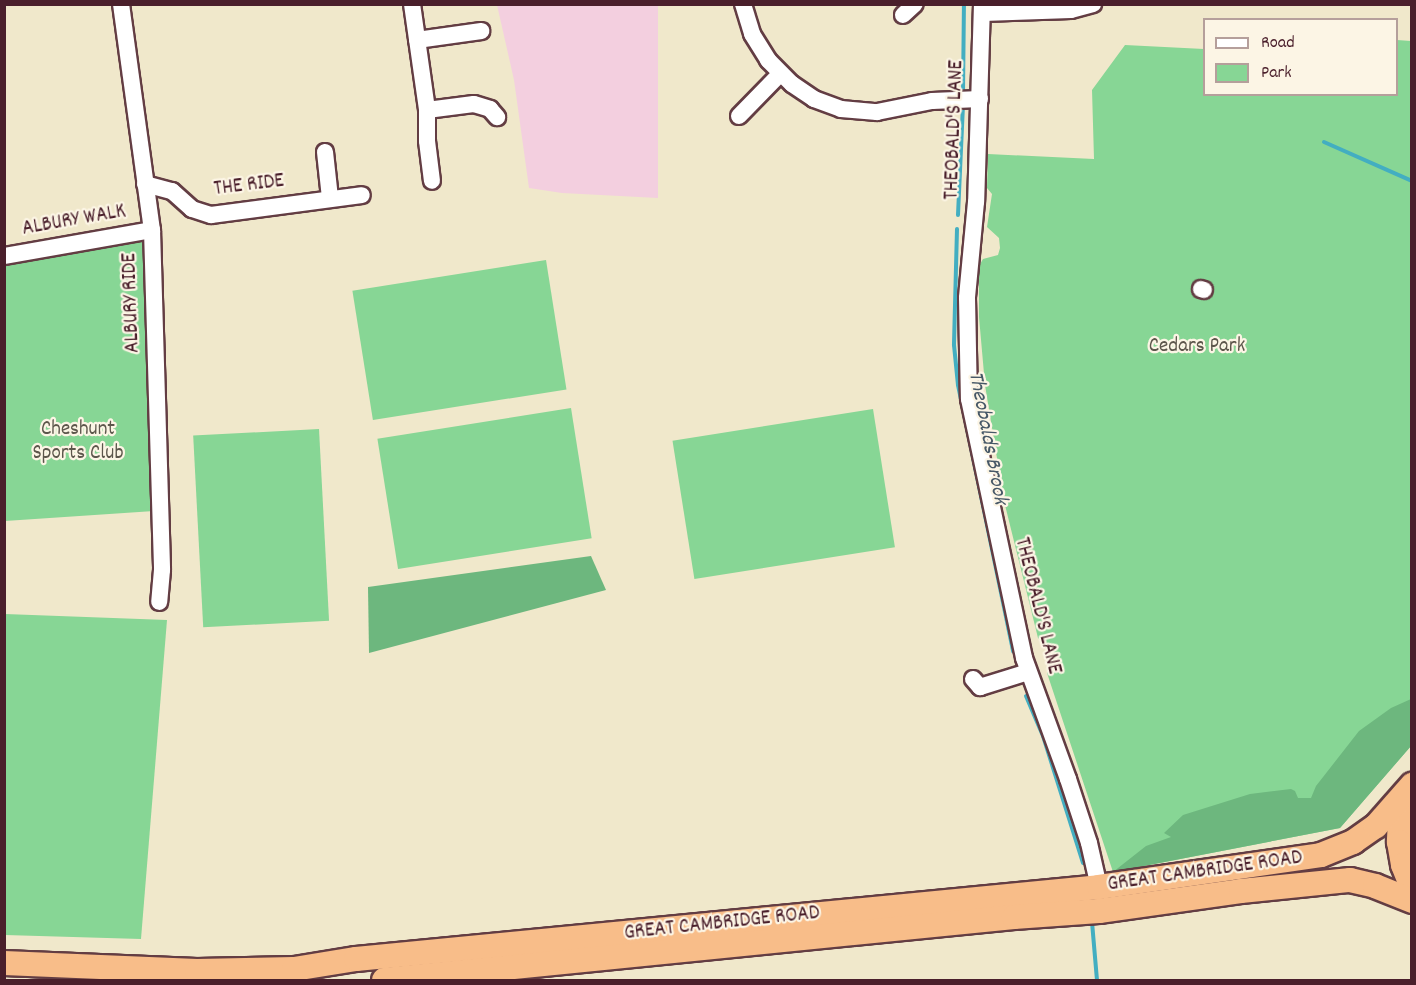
<!DOCTYPE html>
<html>
<head>
<meta charset="utf-8">
<style>
	body { margin:0 }
	#map { position:relative; width:1416px; height:985px; overflow:hidden; background:#f0e8cb; font-family:Dekko,sans-serif }
	div>[style] { position:absolute }
	.built>* { inset:0; background:#f3cfdf }
	.green>* { inset:0; background:#87d695; transform-origin:0 0 }
	.forest>* { inset:0; background:#6db77e }
	.stream>* { height:4px; margin:-2px; padding:0 2px; transform-origin:2px; border-radius:2px; background:#43aec1 }
	.roads { filter:drop-shadow(2px 0 #633d43) drop-shadow(-2px 0 #633d43) drop-shadow(0 2px #633d43) drop-shadow(0 -2px #633d43) }
	.minor>* { height:16px; margin:-8px; padding:0 8px; transform-origin:8px; border-radius:8px; background:#fff }
	.highway>* { height:24px; margin:-12px; padding:0 12px; transform-origin:12px; border-radius:12px; background:#f8bd89 }
	span { translate:-50% -50%; white-space:nowrap; text-align:center; line-height:1.15; -webkit-text-stroke:4.5px #fcf5e5; paint-order:stroke }
	.street-label { font-size:21px; color:#4a1f2b }
	.park-label { font-size:21px; color:#5c564b }
	.water-label { font-size:22px; color:#475867; font-style:italic }
	.frame { position:absolute; inset:0; border:6px solid #4a1f2b; pointer-events:none }
	.legend { position:absolute; left:1203px; top:18px; width:195px; height:78px; box-sizing:border-box; background:#fcf5e5; border:2px solid #b59f9b; margin:0; padding:8px 10px; list-style:none; font-size:18px; color:#4a1f2b }
	.legend li { display:flex; align-items:center; gap:12px; height:30px }
	.legend b { width:30px; border:2px solid #b59f9b }
</style>
</head>
<body>
<div id="map">
	<div class="built">
		<i style="clip-path:polygon(497px 5px,658px 5px,658px 198px,562px 193px,529px 188px,514px 80px)"></i>
	</div>
	<div class="green">
		<i style="clip-path:polygon(1397px 40px,1411px 41px,1411px 746px,1340px 828px,1113px 872px,1047px 673px,1053px 666px,1047px 646px,1038px 638px,1004px 501px,985px 385px,979px 317px,979px 266px,983px 259px,998px 255px,1000px 248px,999px 238px,987px 227px,992px 194px,987px 188px,988px 154px,1094px 159px,1092px 90px,1125px 45px,1204px 49px,1204px 94px,1396px 94px)"></i>
		<i style="clip-path:polygon(145px 237px,154px 511px,5px 521px,5px 264px)"></i>
		<i style="left:546px;top:260px;width:131px;height:196px;rotate:81deg"></i>
		<i style="left:571px;top:408px;width:132px;height:196px;rotate:81deg"></i>
		<i style="left:873px;top:409px;width:140px;height:203px;rotate:81deg"></i>
		<i style="left:319px;top:429px;width:192px;height:126px;rotate:87deg"></i>
		<i style="clip-path:polygon(5px 614px,167px 620px,141px 939px,5px 935px)"></i>
	</div>
	<div class="forest">
		<i style="clip-path:polygon(591px 556px,606px 590px,369px 653px,368px 587px)"></i>
		<i style="clip-path:polygon(1411px 699px,1411px 746px,1340px 828px,1113px 872px,1146px 846px,1171px 837px,1164px 833px,1183px 815px,1250px 794px,1291px 789px,1295px 791px,1298px 798px,1311px 798px,1316px 786px,1359px 731px,1391px 708px)"></i>
	</div>
	<div class="stream">
		<i style="left:963px;top:94px;width:90px;rotate:-89.4deg"></i>
		<i style="left:1324px;top:142px;width:96px;rotate:23.9deg"></i>
		<i style="left:958px;top:215px;width:110px;rotate:-87.4deg"></i>
		<i style="left:957px;top:229px;width:116px;rotate:91.5deg"></i>
		<i style="left:954px;top:345px;width:40px;rotate:84.3deg"></i>
		<i style="left:958px;top:385px;width:272px;rotate:78.3deg"></i>
		<i style="left:1026px;top:696px;width:43px;rotate:67deg"></i>
		<i style="left:1043px;top:736px;width:133px;rotate:72.5deg"></i>
		<i style="left:1092px;top:922px;width:58px;rotate:85.1deg"></i>
	</div>
	<div class="roads">
		<div class="minor">
			<i style="left:121px;top:4px;width:228px;rotate:82.2deg"></i>
			<i style="left:152px;top:230px;width:340px;rotate:88.3deg"></i>
			<i style="left:162px;top:570px;width:32px;rotate:95deg"></i>
			<i style="left:412px;top:4px;width:107px;rotate:81.9deg"></i>
			<i style="left:427px;top:110px;width:31px;rotate:90deg"></i>
			<i style="left:427px;top:141px;width:40px;rotate:82.9deg"></i>
			<i style="left:743px;top:4px;width:31px;rotate:73deg"></i>
			<i style="left:752px;top:34px;width:31px;rotate:58deg"></i>
			<i style="left:768px;top:60px;width:34px;rotate:45deg"></i>
			<i style="left:792px;top:84px;width:27px;rotate:34deg"></i>
			<i style="left:814px;top:99px;width:29px;rotate:20deg"></i>
			<i style="left:841px;top:109px;width:36px;rotate:5deg"></i>
			<i style="left:877px;top:112px;width:56px;rotate:-11.3deg"></i>
			<i style="left:932px;top:101px;width:48px;rotate:-2.4deg"></i>
			<i style="left:982px;top:4px;width:198px;rotate:91.7deg"></i>
			<i style="left:976px;top:202px;width:96px;rotate:95.4deg"></i>
			<i style="left:967px;top:298px;width:101px;rotate:88.9deg"></i>
			<i style="left:969px;top:399px;width:265px;rotate:78deg"></i>
			<i style="left:1024px;top:658px;width:129px;rotate:70deg"></i>
			<i style="left:1068px;top:779px;width:67px;rotate:71.8deg"></i>
			<i style="left:1089px;top:843px;width:45px;rotate:77.2deg"></i>
			<i style="left:983px;top:13px;width:88px;rotate:-2deg"></i>
			<i style="left:1071px;top:10px;width:23px;rotate:-15deg"></i>
			<i style="left:903px;top:15px;width:16px;rotate:-43deg"></i>
			<i style="left:417px;top:40px;width:65px;rotate:-8deg"></i>
			<i style="left:427px;top:110px;width:47px;rotate:-7.3deg"></i>
			<i style="left:474px;top:104px;width:17px;rotate:17deg"></i>
			<i style="left:490px;top:109px;width:11px;rotate:49deg"></i>
			<i style="left:739px;top:116px;width:59px;rotate:-45.7deg"></i>
			<i style="left:325px;top:152px;width:46px;rotate:83.8deg"></i>
			<i style="left:145px;top:184px;width:28px;rotate:15deg"></i>
			<i style="left:172px;top:191px;width:27px;rotate:42deg"></i>
			<i style="left:192px;top:209px;width:20px;rotate:18deg"></i>
			<i style="left:211px;top:215px;width:152px;rotate:-7.5deg"></i>
			<i style="left:4px;top:256px;width:150px;rotate:-10deg"></i>
			<i style="left:1201px;top:289px;width:3px;rotate:18deg"></i>
			<i style="left:973px;top:679px;width:11px;rotate:49deg"></i>
			<i style="left:980px;top:687px;width:50px;rotate:-17.4deg"></i>
		</div>
		<div class="highway">
			<i style="left:1409px;top:794px;width:28px;rotate:109deg"></i>
			<i style="left:1400px;top:820px;width:22px;rotate:93deg"></i>
			<i style="left:1399px;top:842px;width:23px;rotate:80deg"></i>
			<i style="left:1403px;top:865px;width:24px;rotate:68deg"></i>
			<i style="left:4px;top:963px;width:193px;rotate:2.4deg"></i>
			<i style="left:197px;top:971px;width:97px;rotate:-1.2deg"></i>
			<i style="left:294px;top:969px;width:63px;rotate:-9.2deg"></i>
			<i style="left:356px;top:959px;width:746px;rotate:-5.53deg"></i>
			<i style="left:1099px;top:887px;width:224px;rotate:-8.2deg"></i>
			<i style="left:1321px;top:855px;width:35px;rotate:-22deg"></i>
			<i style="left:1353px;top:842px;width:28px;rotate:-35deg"></i>
			<i style="left:1376px;top:826px;width:55px;rotate:-48.7deg"></i>
			<i style="left:384px;top:980px;width:633px;rotate:-5.71deg"></i>
			<i style="left:1014px;top:917px;width:85px;rotate:-4deg"></i>
			<i style="left:1099px;top:911px;width:143px;rotate:-8deg"></i>
			<i style="left:1241px;top:891px;width:110px;rotate:-5.8deg"></i>
			<i style="left:1350px;top:880px;width:26px;rotate:13deg"></i>
			<i style="left:1375px;top:886px;width:40px;rotate:22deg"></i>
		</div>
	</div>
	<div class="street-label">
		<span style="left:955px;top:130px;rotate:-88deg">THEOBALD'S LANE</span>
		<span style="left:249px;top:186px;rotate:-7deg">THE RIDE</span>
		<span style="left:74px;top:221px;rotate:-10deg">ALBURY WALK</span>
		<span style="left:132px;top:303px;rotate:-92deg">ALBURY RIDE</span>
		<span style="left:1037px;top:606px;rotate:76deg">THEOBALD'S LANE</span>
		<span style="left:1205px;top:872px;rotate:-8deg">GREAT CAMBRIDGE ROAD</span>
		<span style="left:722px;top:924px;rotate:-6deg">GREAT CAMBRIDGE ROAD</span>
	</div>
	<div class="park-label">
		<span style="left:1197px;top:347px">Cedars Park</span>
		<span style="left:78px;top:442px">Cheshunt<br>Sports Club</span>
	</div>
	<div class="water-label">
		<span style="left:987px;top:438px;rotate:79deg">Theobalds Brook</span>
	</div>
	<div class="frame"></div>
	<ul class="legend">
	<li><b style="height:8px;background:#fff"></b>Road</li>
	<li><b style="height:16px;background:#87d695"></b>Park</li>
	</ul>
</div>
</body>
</html>
